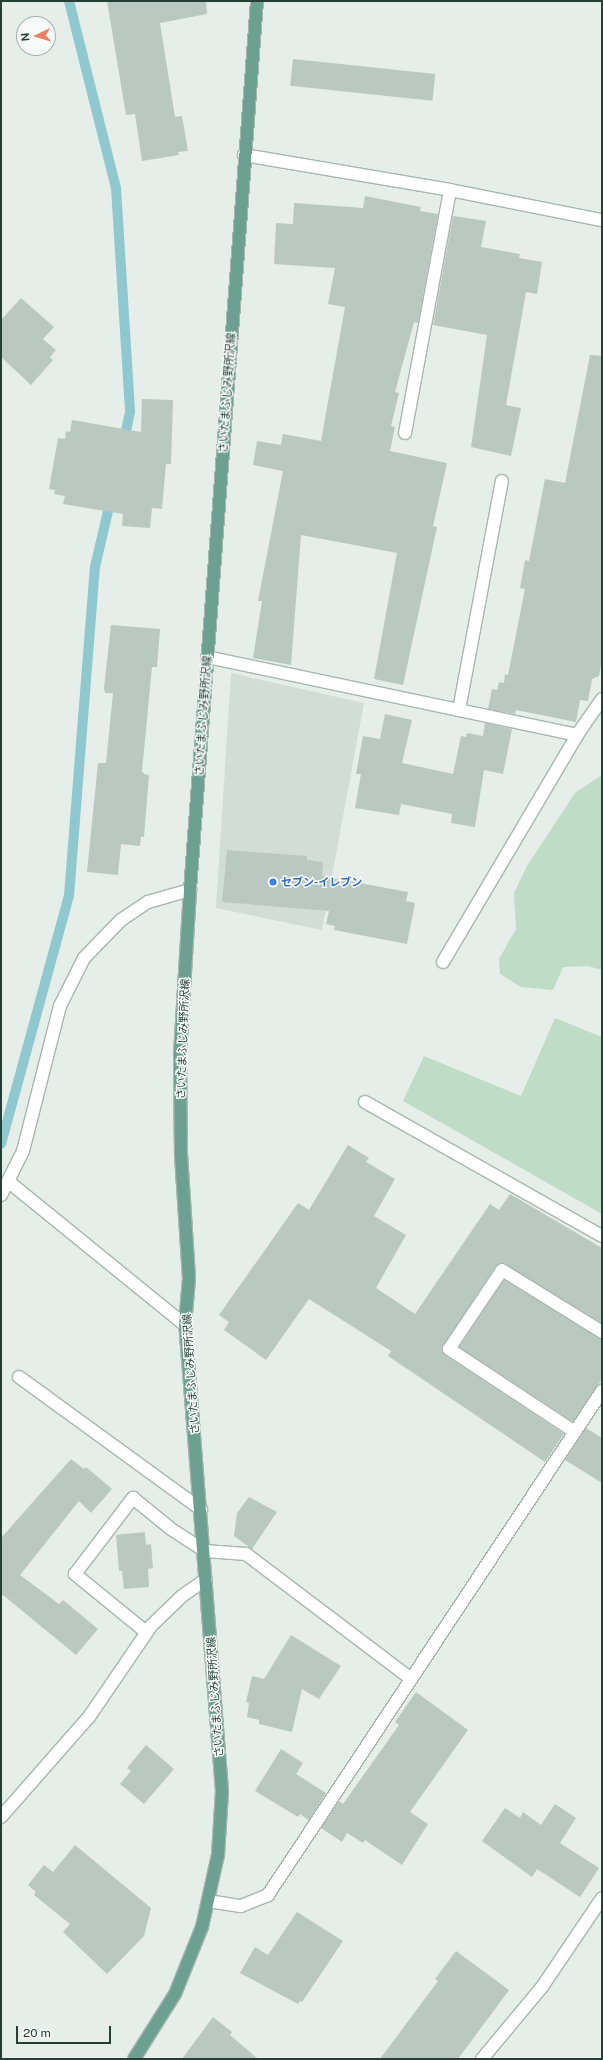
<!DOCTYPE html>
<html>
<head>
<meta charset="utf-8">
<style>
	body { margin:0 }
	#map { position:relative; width:603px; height:2060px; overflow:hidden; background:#e5eee9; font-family:"Public Sans","Noto Sans JP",sans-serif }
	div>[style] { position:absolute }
	.built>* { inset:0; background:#d3ddd8 }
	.green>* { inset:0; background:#bfddc6 }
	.stream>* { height:10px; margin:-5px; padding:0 5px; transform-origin:5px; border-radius:5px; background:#90c8cf }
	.building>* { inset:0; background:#bac8c2; transform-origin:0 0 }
	.roads { filter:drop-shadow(1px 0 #a8b6b0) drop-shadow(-1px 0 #a8b6b0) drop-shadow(0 1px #a8b6b0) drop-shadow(0 -1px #a8b6b0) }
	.service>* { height:12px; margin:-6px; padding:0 6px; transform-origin:6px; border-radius:6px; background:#fff }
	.minor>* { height:12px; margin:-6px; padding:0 6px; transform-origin:6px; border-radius:6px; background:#fff }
	.primary>* { height:12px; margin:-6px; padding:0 6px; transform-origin:6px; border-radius:6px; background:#6ca191 }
	.dots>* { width:11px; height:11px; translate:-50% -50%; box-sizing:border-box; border:2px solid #f6faf8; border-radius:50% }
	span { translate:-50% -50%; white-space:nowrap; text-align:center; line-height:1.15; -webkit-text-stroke:3px #f6faf8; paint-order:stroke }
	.street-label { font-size:11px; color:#253f37 }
	.shop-label { font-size:11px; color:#366cbe; font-weight:700 }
	.left { translate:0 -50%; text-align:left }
	.frame { position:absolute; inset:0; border:2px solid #253f37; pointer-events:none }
	.north { position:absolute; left:16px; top:16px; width:40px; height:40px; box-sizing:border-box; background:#f6faf8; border:1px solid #a2afab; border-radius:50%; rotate:265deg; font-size:11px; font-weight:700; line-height:16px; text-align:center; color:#253f37 }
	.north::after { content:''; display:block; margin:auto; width:14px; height:18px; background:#eb8166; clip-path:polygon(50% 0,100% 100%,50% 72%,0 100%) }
	.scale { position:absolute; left:16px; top:2026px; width:95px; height:18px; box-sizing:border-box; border:2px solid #253f37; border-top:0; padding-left:5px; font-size:12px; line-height:14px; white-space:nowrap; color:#253f37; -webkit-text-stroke:3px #f6faf8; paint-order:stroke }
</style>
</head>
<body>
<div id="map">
	<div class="built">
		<i style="clip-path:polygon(231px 673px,364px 703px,322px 930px,216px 908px)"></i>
	</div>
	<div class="green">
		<i style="clip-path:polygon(602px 775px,602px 970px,588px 966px,563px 967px,553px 990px,521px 987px,500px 974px,499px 959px,516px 929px,514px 893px,527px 866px,575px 793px)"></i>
		<i style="clip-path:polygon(555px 1018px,602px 1037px,602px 1214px,403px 1101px,424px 1056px,521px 1096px)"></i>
	</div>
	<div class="stream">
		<i style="left:69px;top:1px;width:193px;rotate:75.9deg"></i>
		<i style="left:116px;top:188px;width:224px;rotate:86.4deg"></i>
		<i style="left:130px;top:412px;width:30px;rotate:102deg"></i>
		<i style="left:1px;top:1144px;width:257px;rotate:-74.7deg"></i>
		<i style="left:69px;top:896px;width:330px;rotate:-85.5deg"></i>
		<i style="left:95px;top:567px;width:71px;rotate:-76.9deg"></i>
	</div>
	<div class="building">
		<i style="clip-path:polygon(107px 1px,206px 1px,207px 14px,160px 23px,175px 117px,182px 116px,188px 151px,178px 152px,179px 155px,142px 161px,135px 114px,126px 115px)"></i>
		<i style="left:293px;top:59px;width:143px;height:27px;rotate:6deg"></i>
		<i style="clip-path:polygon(365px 196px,421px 207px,420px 211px,438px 214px,418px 323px,414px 322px,395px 392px,399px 393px,391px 426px,395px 427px,390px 451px,447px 463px,433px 526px,437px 527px,403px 685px,374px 679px,397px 553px,301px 535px,291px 665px,253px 658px,262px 601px,258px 601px,283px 471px,253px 465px,257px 441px,281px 445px,283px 434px,321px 441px,345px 307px,328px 304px,335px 268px,274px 264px,276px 223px,293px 224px,294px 203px,363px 208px)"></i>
		<i style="clip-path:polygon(453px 216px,486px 221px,481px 247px,520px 254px,519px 258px,542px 262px,537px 294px,526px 292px,506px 405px,521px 408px,511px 456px,471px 447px,487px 335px,433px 325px)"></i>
		<i style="clip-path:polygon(21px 298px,54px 327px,43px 339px,56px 350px,50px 357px,53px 360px,31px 385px,1px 357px,1px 320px)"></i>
		<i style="clip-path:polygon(590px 355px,602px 356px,602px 660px,599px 676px,592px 679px,588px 701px,580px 700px,576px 722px,516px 710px,515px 714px,488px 709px,492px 689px,497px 690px,499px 682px,504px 683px,505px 674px,508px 675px,525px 589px,520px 588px,525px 560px,529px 561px,545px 479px,565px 483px)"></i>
		<i style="clip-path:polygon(142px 399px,173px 400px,171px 464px,166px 464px,162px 509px,152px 508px,150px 528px,122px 526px,123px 514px,63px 504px,65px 496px,54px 494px,55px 490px,49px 489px,58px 438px,65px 439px,66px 431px,70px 432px,72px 420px,141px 432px)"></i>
		<i style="clip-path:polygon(111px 625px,160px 629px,157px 667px,152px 667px,142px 771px,144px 774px,149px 775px,144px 837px,141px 837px,140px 846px,121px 844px,118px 875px,87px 872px,98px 763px,106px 763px,113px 693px,105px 693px,104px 688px)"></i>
		<i style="clip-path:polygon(385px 714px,412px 720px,402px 763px,453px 774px,461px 736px,466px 737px,467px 733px,483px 736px,485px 723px,512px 729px,503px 774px,484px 770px,475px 827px,451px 823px,452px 814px,401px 804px,399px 815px,355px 808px,361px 774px,356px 774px,363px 736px,380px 739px)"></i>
		<i style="clip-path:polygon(227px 850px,307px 856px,307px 860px,323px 862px,322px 876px,408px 892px,406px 901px,415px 903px,407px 944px,334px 930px,335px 926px,326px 924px,329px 911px,222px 902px)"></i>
		<i style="clip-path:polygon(348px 1145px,369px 1158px,366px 1162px,395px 1179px,374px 1216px,406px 1235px,376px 1288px,415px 1314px,490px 1204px,499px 1210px,510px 1194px,602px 1248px,602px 1323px,502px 1263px,496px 1266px,442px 1348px,445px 1355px,564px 1434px,545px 1462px,388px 1356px,391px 1351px,309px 1299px,266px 1360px,224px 1330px,229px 1322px,219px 1315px,298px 1203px,309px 1210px)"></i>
		<i style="clip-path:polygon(504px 1280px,602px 1339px,602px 1379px,573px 1422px,459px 1347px)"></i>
		<i style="clip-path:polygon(586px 1428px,602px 1438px,602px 1483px,565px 1460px)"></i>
		<i style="clip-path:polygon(71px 1459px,84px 1469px,86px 1467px,112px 1489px,91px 1513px,79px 1501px,20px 1575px,59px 1604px,63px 1600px,98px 1629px,76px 1655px,3px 1595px,1px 1597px,1px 1538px)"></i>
		<i style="clip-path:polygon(249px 1497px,277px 1512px,252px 1549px,234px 1536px,237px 1513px)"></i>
		<i style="clip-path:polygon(145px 1532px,146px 1545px,151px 1544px,153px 1568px,148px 1569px,149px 1587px,124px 1589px,122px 1571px,119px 1571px,116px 1535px)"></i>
		<i style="clip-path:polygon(291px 1635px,341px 1666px,319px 1699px,302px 1689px,292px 1732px,259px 1724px,259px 1720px,247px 1717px,249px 1703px,246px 1702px,252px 1676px,264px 1679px)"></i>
		<i style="clip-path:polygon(416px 1692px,468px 1730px,410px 1812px,428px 1824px,402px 1865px,365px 1840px,363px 1843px,347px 1833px,342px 1842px,321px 1828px,339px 1801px,343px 1804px,399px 1725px,395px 1722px)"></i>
		<i style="clip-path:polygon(146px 1745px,174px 1769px,144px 1804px,120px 1784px,131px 1771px,127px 1768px)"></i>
		<i style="clip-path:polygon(281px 1749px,303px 1763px,296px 1774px,326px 1793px,309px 1820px,300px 1814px,298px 1817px,255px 1791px)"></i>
		<i style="clip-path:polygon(555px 1804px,576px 1818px,560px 1843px,599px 1868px,580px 1897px,537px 1869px,532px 1877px,482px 1841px,505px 1808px,520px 1818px,523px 1812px,541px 1825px)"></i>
		<i style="clip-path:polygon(75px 1845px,151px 1908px,144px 1936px,107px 1974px,63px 1932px,70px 1924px,34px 1895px,36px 1892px,28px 1885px,44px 1865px,53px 1872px)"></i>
		<i style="clip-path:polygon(297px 1912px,343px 1941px,302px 2002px,300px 2001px,298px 2004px,240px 1973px,255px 1947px,268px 1955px)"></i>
		<i style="clip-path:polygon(456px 1951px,509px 1990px,458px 2059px,380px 2059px,438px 1981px,435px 1979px)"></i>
		<i style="clip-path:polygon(213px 2017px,232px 2032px,230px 2035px,258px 2059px,182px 2059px)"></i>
	</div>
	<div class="roads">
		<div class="service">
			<i style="left:405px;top:433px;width:247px;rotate:-79.5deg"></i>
			<i style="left:459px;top:710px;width:233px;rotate:-79.4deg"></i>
			<i style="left:19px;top:1377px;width:225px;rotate:36deg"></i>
		</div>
		<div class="minor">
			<i style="left:244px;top:155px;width:209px;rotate:9.6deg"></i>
			<i style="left:450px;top:190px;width:155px;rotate:11.2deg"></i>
			<i style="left:207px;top:657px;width:378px;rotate:11.9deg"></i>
			<i style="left:577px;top:735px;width:44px;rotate:-55.2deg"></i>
			<i style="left:443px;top:962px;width:264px;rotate:-59.4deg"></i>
			<i style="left:365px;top:1102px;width:272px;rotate:29.5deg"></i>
			<i style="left:9px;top:1182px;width:227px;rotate:39.1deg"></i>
			<i style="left:1px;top:1195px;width:49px;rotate:-63.4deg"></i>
			<i style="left:23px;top:1151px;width:150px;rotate:-75.7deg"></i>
			<i style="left:60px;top:1006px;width:54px;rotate:-63.4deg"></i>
			<i style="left:84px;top:958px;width:53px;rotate:-45.8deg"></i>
			<i style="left:121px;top:920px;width:32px;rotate:-34deg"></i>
			<i style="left:148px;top:902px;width:44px;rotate:-15.9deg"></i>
			<i style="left:575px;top:1432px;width:151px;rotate:-146.6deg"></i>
			<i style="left:449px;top:1349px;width:95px;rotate:-56.1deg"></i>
			<i style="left:502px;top:1270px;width:118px;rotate:31.8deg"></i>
			<i style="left:146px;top:1632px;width:92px;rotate:-140.8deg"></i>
			<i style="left:75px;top:1574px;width:96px;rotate:-52.7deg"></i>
			<i style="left:133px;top:1498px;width:49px;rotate:39.2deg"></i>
			<i style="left:171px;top:1529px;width:40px;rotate:32.9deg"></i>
			<i style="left:205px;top:1551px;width:41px;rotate:4.2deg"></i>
			<i style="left:246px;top:1554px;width:207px;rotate:37.1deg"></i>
			<i style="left:1px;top:1817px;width:133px;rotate:-48.7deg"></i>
			<i style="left:89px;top:1717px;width:110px;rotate:-55.7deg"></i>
			<i style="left:151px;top:1626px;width:43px;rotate:-44.1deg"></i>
			<i style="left:182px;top:1596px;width:29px;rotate:-35deg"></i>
			<i style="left:208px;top:1901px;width:33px;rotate:9deg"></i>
			<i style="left:241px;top:1906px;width:29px;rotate:-22deg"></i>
			<i style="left:268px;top:1895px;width:605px;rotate:-56.47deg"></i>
			<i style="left:482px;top:2059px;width:94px;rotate:-50.2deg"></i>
			<i style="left:542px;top:1987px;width:107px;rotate:-56deg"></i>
		</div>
		<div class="primary">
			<i style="left:134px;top:2059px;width:77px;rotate:-57.8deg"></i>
			<i style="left:175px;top:1994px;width:72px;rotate:-68.1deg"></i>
			<i style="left:202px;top:1927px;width:74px;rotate:-77.5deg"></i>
			<i style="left:218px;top:1855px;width:64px;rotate:-86.4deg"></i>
			<i style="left:222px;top:1791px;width:467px;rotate:-94.5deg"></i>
			<i style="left:185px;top:1325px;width:47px;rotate:-85.1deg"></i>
			<i style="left:189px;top:1278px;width:123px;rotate:-93.7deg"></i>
			<i style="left:181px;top:1155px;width:101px;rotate:-90.6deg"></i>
			<i style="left:180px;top:1054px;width:164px;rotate:-86.5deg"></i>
			<i style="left:190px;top:890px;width:892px;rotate:-85.69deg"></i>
		</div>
	</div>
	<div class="dots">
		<i style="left:273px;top:882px;background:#3f7fe0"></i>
	</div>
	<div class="street-label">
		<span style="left:227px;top:393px;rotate:-86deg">さいたまふじみ野所沢線</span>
		<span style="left:203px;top:716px;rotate:-86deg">さいたまふじみ野所沢線</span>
		<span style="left:183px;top:1039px;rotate:-88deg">さいたまふじみ野所沢線</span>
		<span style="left:191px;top:1374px;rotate:-94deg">さいたまふじみ野所沢線</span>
		<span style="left:215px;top:1697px;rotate:-94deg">さいたまふじみ野所沢線</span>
	</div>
	<div class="shop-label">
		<span class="left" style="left:281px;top:882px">セブン-イレブン</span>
	</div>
	<div class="frame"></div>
	<div class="north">N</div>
	<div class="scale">20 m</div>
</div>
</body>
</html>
